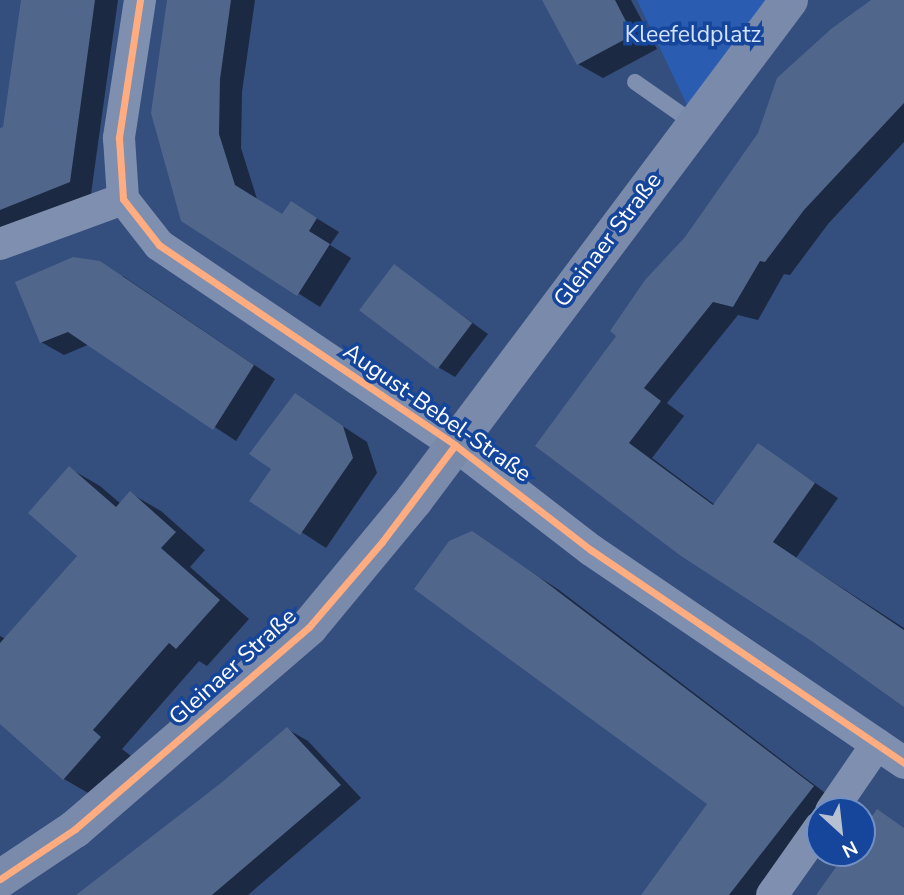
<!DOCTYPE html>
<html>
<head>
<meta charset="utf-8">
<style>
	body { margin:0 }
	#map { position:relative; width:904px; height:895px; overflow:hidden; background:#344e7d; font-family:"Nunito Sans",sans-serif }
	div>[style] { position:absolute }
	.green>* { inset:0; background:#2a5db1 }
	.shadow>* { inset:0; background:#0007 }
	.building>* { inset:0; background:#51668b; transform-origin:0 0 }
	.lane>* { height:16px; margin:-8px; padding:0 8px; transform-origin:8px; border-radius:8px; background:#7f8faf }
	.street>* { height:32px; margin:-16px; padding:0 16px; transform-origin:16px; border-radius:16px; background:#7f8faf }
	.secondary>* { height:38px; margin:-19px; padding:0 19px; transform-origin:19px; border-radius:19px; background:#7a8aab }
	.cycleway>* { height:7px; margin:-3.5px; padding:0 3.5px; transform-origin:3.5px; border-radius:3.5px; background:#ffac80 }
	span { translate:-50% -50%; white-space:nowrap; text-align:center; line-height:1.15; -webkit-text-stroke:7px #15469c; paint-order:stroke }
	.park-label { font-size:23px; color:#d3e3fd }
	.street-label { font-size:23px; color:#fff }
	.north { position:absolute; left:806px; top:797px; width:70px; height:70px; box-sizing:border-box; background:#15469c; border:2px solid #7390c4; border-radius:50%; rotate:153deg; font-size:19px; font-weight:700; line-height:28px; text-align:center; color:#fff }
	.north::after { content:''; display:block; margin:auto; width:24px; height:32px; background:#b8c1d2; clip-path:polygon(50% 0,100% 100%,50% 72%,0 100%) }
</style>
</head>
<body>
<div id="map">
	<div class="green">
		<i style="clip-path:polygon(637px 0,767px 0,687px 105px)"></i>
	</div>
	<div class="shadow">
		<i style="clip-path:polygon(23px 0,118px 0,91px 194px,0 230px,0 130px,5px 128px)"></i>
		<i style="clip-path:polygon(170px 0,255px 0,242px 92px,241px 148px,257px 199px,283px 216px,292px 203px,339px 232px,330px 245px,351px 258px,320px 307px,183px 220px)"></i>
		<i style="clip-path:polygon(544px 0,631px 0,657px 49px,603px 78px,578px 64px)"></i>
		<i style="clip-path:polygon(874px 0,904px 0,904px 142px,828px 224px,790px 275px,784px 274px,758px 320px,738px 315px,667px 403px,684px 416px,652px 458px,715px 505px,758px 445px,838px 498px,796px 558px,904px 628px,904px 705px,537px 446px,687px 238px)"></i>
		<i style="clip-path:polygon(394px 266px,488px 334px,455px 377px,438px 367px)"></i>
		<i style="clip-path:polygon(123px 276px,275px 379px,236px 441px,90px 344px,64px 355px,41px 342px)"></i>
		<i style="clip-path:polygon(295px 395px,367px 442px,377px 473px,326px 548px,252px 500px,273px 468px)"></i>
		<i style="clip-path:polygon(69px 468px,100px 486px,121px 504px,130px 493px,161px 511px,205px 550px,190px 567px,249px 619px,207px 666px,199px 661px,122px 749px,131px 756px,95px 797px,64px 779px,0 722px,0 636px,6px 639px,79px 556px)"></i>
		<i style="clip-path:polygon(472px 533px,559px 590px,833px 799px,760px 895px,644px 895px,710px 803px)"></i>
		<i style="clip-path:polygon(287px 729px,308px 741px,361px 798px,248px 895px,78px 895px,222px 784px)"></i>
	</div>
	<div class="building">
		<i style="clip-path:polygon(21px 0,95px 0,70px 182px,0 210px,0 128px,3px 127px)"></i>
		<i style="clip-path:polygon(167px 0,231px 0,220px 79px,219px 134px,235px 185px,282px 214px,291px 201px,317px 218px,309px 231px,330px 244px,297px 296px,181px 221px,151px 113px)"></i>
		<i style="clip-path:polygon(542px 0,615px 0,633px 35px,577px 65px)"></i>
		<i style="clip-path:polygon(871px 0,904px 0,904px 103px,804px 210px,765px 262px,760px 261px,733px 307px,713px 302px,644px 388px,661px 401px,629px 443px,713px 505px,758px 443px,815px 483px,773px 542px,904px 630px,904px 707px,813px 642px,681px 556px,535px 446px,616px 336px,610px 331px,645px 280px,685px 237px,758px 133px,777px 78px,831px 29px)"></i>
		<i style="clip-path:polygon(73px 257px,100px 261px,254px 365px,213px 430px,68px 332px,40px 343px,15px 282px)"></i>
		<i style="left:394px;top:264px;width:98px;height:58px;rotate:37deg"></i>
		<i style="clip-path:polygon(295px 393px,343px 426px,353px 458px,300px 535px,249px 501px,271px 469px,249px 454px)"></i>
		<i style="clip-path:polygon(69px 466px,116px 507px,130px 491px,176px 532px,161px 548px,220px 600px,176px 649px,169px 643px,93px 730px,101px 737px,63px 780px,0 724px,0 643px,77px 556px,28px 513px)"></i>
		<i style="clip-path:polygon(472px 531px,539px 577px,814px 786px,729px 895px,641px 895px,707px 804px,414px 589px,449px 541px)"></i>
		<i style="clip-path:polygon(287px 727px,341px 785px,212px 895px,76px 895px,221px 783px)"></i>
		<i style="clip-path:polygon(877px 809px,904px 828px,904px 895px,816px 895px,846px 853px,862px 853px,862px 830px)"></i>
	</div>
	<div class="lane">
		<i style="left:635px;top:82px;width:73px;rotate:35deg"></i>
	</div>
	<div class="street">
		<i style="left:140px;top:0;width:140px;rotate:98.7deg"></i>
		<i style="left:119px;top:138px;width:61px;rotate:86.2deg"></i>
		<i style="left:123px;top:199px;width:58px;rotate:52deg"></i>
		<i style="left:159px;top:245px;width:357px;rotate:34deg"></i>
		<i style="left:455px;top:445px;width:172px;rotate:37.7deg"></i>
		<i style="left:591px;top:550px;width:379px;rotate:34.2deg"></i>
		<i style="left:0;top:244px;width:131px;rotate:-20.1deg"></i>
		<i style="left:831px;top:811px;width:81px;rotate:-55.5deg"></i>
		<i style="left:772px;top:895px;width:83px;rotate:-54.8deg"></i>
	</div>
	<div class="secondary">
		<i style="left:0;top:879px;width:90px;rotate:-33.7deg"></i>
		<i style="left:75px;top:829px;width:309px;rotate:-40.8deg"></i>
		<i style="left:309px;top:627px;width:165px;rotate:-50.4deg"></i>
		<i style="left:414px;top:500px;width:625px;rotate:-53.13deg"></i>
	</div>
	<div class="cycleway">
		<i style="left:140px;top:0;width:140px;rotate:98.7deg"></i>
		<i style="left:119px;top:138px;width:61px;rotate:86.2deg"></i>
		<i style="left:123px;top:199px;width:58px;rotate:52deg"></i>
		<i style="left:159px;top:245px;width:357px;rotate:34deg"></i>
		<i style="left:455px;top:445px;width:172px;rotate:37.7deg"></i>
		<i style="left:591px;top:550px;width:379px;rotate:34.2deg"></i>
		<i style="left:0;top:879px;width:90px;rotate:-33.7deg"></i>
		<i style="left:75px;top:829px;width:309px;rotate:-40.8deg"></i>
		<i style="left:309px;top:627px;width:112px;rotate:-49.3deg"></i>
		<i style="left:382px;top:542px;width:121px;rotate:-53deg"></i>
	</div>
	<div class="park-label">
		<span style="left:693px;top:35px">Kleefeldplatz</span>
	</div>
	<div class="street-label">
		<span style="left:608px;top:240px;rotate:-53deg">Gleinaer Straße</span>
		<span style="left:437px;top:413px;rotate:35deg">August-Bebel-Straße</span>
		<span style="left:233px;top:667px;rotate:-42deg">Gleinaer Straße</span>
	</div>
	<div class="north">N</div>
</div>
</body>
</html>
